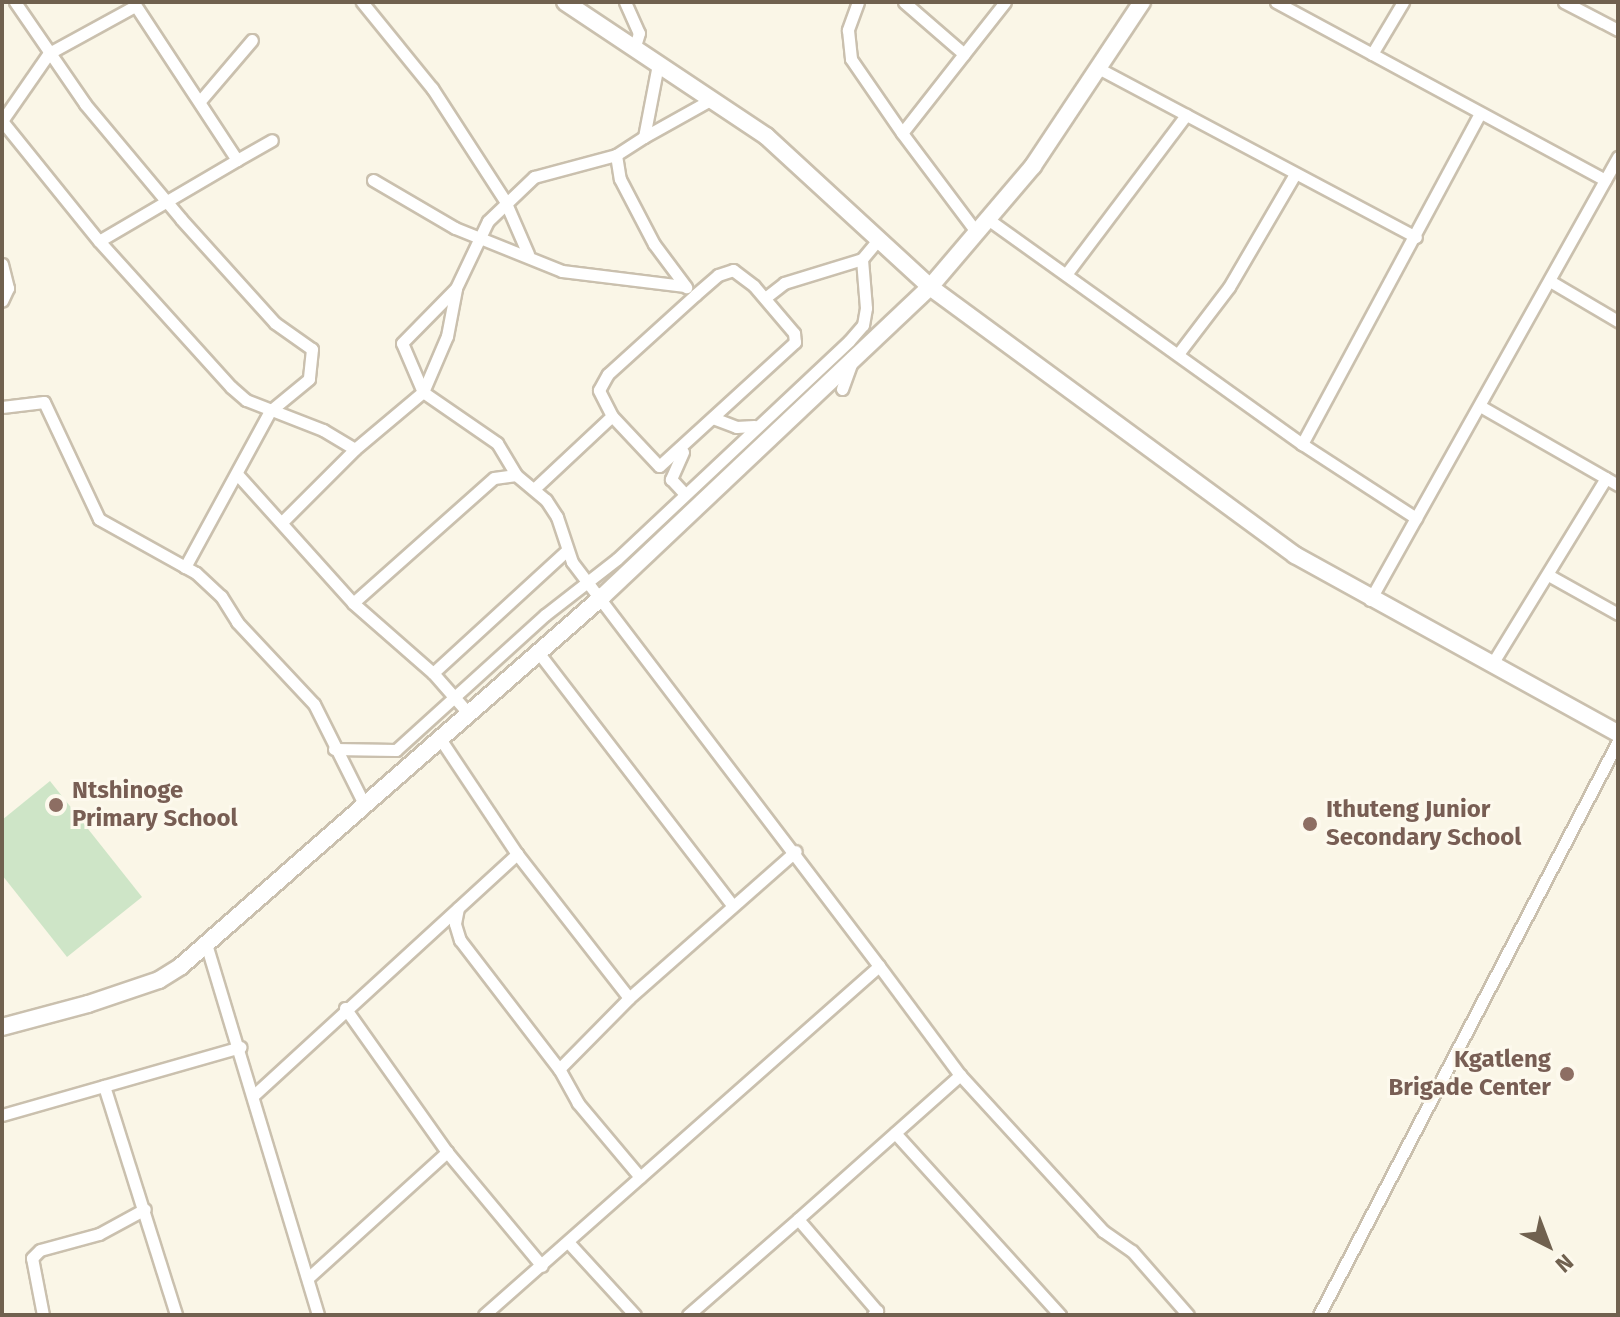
<!DOCTYPE html>
<html>
<head>
<meta charset="utf-8">
<style>
	body { margin:0 }
	#map { position:relative; width:1620px; height:1317px; overflow:hidden; background:#faf6e7; font-family:"Fira Sans",sans-serif }
	div>[style] { position:absolute }
	.green>* { inset:0; background:#cee5c7 }
	.roads { filter:drop-shadow(2px 0 #cac0ae) drop-shadow(-2px 0 #cac0ae) drop-shadow(0 2px #cac0ae) drop-shadow(0 -2px #cac0ae) }
	.street>* { height:11px; margin:-5.5px; padding:0 5.5px; transform-origin:5.5px; border-radius:5.5px; background:#fff }
	.secondary>* { height:16px; margin:-8px; padding:0 8px; transform-origin:8px; border-radius:8px; background:#fff }
	.dots>* { width:22px; height:22px; translate:-50% -50%; box-sizing:border-box; border:4px solid #fdf9ed; border-radius:50% }
	span { translate:-50% -50%; white-space:nowrap; text-align:center; line-height:1.15; -webkit-text-stroke:6px #fdf9ed; paint-order:stroke }
	.education-label { font-size:24px; color:#785e54; font-weight:700 }
	.left { translate:0 -50%; text-align:left }
	.right { translate:-100% -50%; text-align:right }
	.frame { position:absolute; inset:0; border:4px solid #70614f; pointer-events:none }
	.north { position:absolute; left:1508px; top:1205px; width:80px; height:80px; -webkit-text-stroke:6px #fdf9ed; paint-order:stroke; rotate:138deg; font-size:22px; font-weight:700; line-height:32px; text-align:center; color:#70614f }
	.north::after { content:''; display:block; margin:auto; width:28px; height:36px; background:#70614f; clip-path:polygon(50% 0,100% 100%,50% 72%,0 100%) }
</style>
</head>
<body>
<div id="map">
	<div class="green">
		<i style="clip-path:polygon(50px 781px,142px 897px,67px 957px,2px 875px,2px 820px)"></i>
	</div>
	<div class="roads">
		<div class="street">
			<i style="left:15px;top:2px;width:124px;rotate:55.5deg"></i>
			<i style="left:85px;top:104px;width:150px;rotate:50.1deg"></i>
			<i style="left:181px;top:219px;width:140px;rotate:47.9deg"></i>
			<i style="left:275px;top:323px;width:45px;rotate:35.1deg"></i>
			<i style="left:312px;top:349px;width:30px;rotate:96deg"></i>
			<i style="left:309px;top:379px;width:50px;rotate:140.6deg"></i>
			<i style="left:270px;top:411px;width:178px;rotate:118.6deg"></i>
			<i style="left:362px;top:2px;width:111px;rotate:50.9deg"></i>
			<i style="left:432px;top:88px;width:135px;rotate:57.1deg"></i>
			<i style="left:505px;top:201px;width:58px;rotate:66.5deg"></i>
			<i style="left:625px;top:2px;width:34px;rotate:66deg"></i>
			<i style="left:639px;top:33px;width:17px;rotate:107deg"></i>
			<i style="left:858px;top:2px;width:30px;rotate:110deg"></i>
			<i style="left:848px;top:30px;width:29px;rotate:84deg"></i>
			<i style="left:851px;top:59px;width:90px;rotate:55.4deg"></i>
			<i style="left:904px;top:2px;width:79px;rotate:40.9deg"></i>
			<i style="left:964px;top:54px;width:100px;rotate:128.1deg"></i>
			<i style="left:902px;top:133px;width:125px;rotate:53.1deg"></i>
			<i style="left:1276px;top:2px;width:374px;rotate:28.4deg"></i>
			<i style="left:1564px;top:2px;width:61px;rotate:27.4deg"></i>
			<i style="left:135px;top:6px;width:98px;rotate:151.3deg"></i>
			<i style="left:49px;top:53px;width:83px;rotate:124.7deg"></i>
			<i style="left:2px;top:121px;width:154px;rotate:51.1deg"></i>
			<i style="left:99px;top:241px;width:197px;rotate:47.9deg"></i>
			<i style="left:231px;top:387px;width:20px;rotate:41deg"></i>
			<i style="left:246px;top:400px;width:83px;rotate:21.3deg"></i>
			<i style="left:323px;top:430px;width:37px;rotate:31deg"></i>
			<i style="left:355px;top:449px;width:89px;rotate:-40deg"></i>
			<i style="left:423px;top:392px;width:53px;rotate:-113.2deg"></i>
			<i style="left:402px;top:343px;width:77px;rotate:-45.5deg"></i>
			<i style="left:456px;top:288px;width:74px;rotate:-64.5deg"></i>
			<i style="left:488px;top:221px;width:64px;rotate:-43.7deg"></i>
			<i style="left:534px;top:177px;width:85px;rotate:-15deg"></i>
			<i style="left:616px;top:155px;width:33px;rotate:-33deg"></i>
			<i style="left:644px;top:137px;width:74px;rotate:-79.1deg"></i>
			<i style="left:964px;top:54px;width:66px;rotate:-51.7deg"></i>
			<i style="left:1372px;top:54px;width:61px;rotate:-59.2deg"></i>
			<i style="left:1098px;top:68px;width:360px;rotate:28deg"></i>
			<i style="left:200px;top:101px;width:80px;rotate:-49.6deg"></i>
			<i style="left:644px;top:137px;width:78px;rotate:-29.2deg"></i>
			<i style="left:616px;top:155px;width:24px;rotate:81deg"></i>
			<i style="left:620px;top:179px;width:73px;rotate:62.4deg"></i>
			<i style="left:654px;top:244px;width:54px;rotate:53.3deg"></i>
			<i style="left:237px;top:160px;width:40px;rotate:-29.7deg"></i>
			<i style="left:373px;top:180px;width:95px;rotate:30.3deg"></i>
			<i style="left:455px;top:228px;width:115px;rotate:21.9deg"></i>
			<i style="left:562px;top:271px;width:124px;rotate:7deg"></i>
			<i style="left:989px;top:220px;width:385px;rotate:35.6deg"></i>
			<i style="left:1302px;top:444px;width:136px;rotate:33deg"></i>
			<i style="left:99px;top:241px;width:160px;rotate:-30.4deg"></i>
			<i style="left:237px;top:160px;width:188px;rotate:-123.3deg"></i>
			<i style="left:2px;top:264px;width:25px;rotate:76deg"></i>
			<i style="left:8px;top:288px;width:14px;rotate:115deg"></i>
			<i style="left:733px;top:270px;width:26px;rotate:37deg"></i>
			<i style="left:754px;top:286px;width:62px;rotate:49.6deg"></i>
			<i style="left:794px;top:333px;width:9px;rotate:84deg"></i>
			<i style="left:795px;top:342px;width:184px;rotate:137.6deg"></i>
			<i style="left:659px;top:466px;width:69px;rotate:-133.2deg"></i>
			<i style="left:612px;top:416px;width:29px;rotate:-117deg"></i>
			<i style="left:599px;top:390px;width:18px;rotate:-61deg"></i>
			<i style="left:608px;top:374px;width:118px;rotate:-42.2deg"></i>
			<i style="left:695px;top:295px;width:30px;rotate:-41deg"></i>
			<i style="left:718px;top:275px;width:16px;rotate:-18deg"></i>
			<i style="left:1067px;top:273px;width:198px;rotate:-53deg"></i>
			<i style="left:1550px;top:281px;width:79px;rotate:30.5deg"></i>
			<i style="left:456px;top:289px;width:48px;rotate:100.8deg"></i>
			<i style="left:447px;top:336px;width:61px;rotate:113.2deg"></i>
			<i style="left:423px;top:392px;width:90px;rotate:34.6deg"></i>
			<i style="left:497px;top:443px;width:37px;rotate:59deg"></i>
			<i style="left:765px;top:298px;width:24px;rotate:-38deg"></i>
			<i style="left:784px;top:283px;width:82px;rotate:-17.1deg"></i>
			<i style="left:862px;top:259px;width:26px;rotate:-50deg"></i>
			<i style="left:1178px;top:354px;width:84px;rotate:-52.7deg"></i>
			<i style="left:1229px;top:287px;width:131px;rotate:-59.7deg"></i>
			<i style="left:842px;top:389px;width:27px;rotate:-70deg"></i>
			<i style="left:1480px;top:406px;width:159px;rotate:29.8deg"></i>
			<i style="left:2px;top:407px;width:42px;rotate:-6.8deg"></i>
			<i style="left:44px;top:402px;width:129px;rotate:64.8deg"></i>
			<i style="left:99px;top:519px;width:111px;rotate:29.1deg"></i>
			<i style="left:196px;top:573px;width:34px;rotate:43deg"></i>
			<i style="left:221px;top:596px;width:31px;rotate:58deg"></i>
			<i style="left:237px;top:622px;width:112px;rotate:46.8deg"></i>
			<i style="left:314px;top:704px;width:114px;rotate:63.4deg"></i>
			<i style="left:713px;top:418px;width:25px;rotate:21deg"></i>
			<i style="left:736px;top:427px;width:18px;rotate:-3deg"></i>
			<i style="left:1302px;top:444px;width:375px;rotate:-61.7deg"></i>
			<i style="left:683px;top:452px;width:30px;rotate:114deg"></i>
			<i style="left:671px;top:479px;width:19px;rotate:47deg"></i>
			<i style="left:237px;top:474px;width:173px;rotate:48deg"></i>
			<i style="left:353px;top:603px;width:106px;rotate:41.2deg"></i>
			<i style="left:535px;top:488px;width:105px;rotate:-43.1deg"></i>
			<i style="left:284px;top:520px;width:100px;rotate:-45deg"></i>
			<i style="left:1550px;top:576px;width:78px;rotate:29.2deg"></i>
			<i style="left:1370px;top:600px;width:508px;rotate:-60.76deg"></i>
			<i style="left:353px;top:603px;width:188px;rotate:-41.6deg"></i>
			<i style="left:494px;top:478px;width:22px;rotate:-8deg"></i>
			<i style="left:516px;top:475px;width:39px;rotate:40deg"></i>
			<i style="left:546px;top:500px;width:20px;rotate:57deg"></i>
			<i style="left:557px;top:517px;width:47px;rotate:71.6deg"></i>
			<i style="left:572px;top:562px;width:507px;rotate:52.77deg"></i>
			<i style="left:879px;top:966px;width:527px;rotate:138.54deg"></i>
			<i style="left:538px;top:652px;width:320px;rotate:52.5deg"></i>
			<i style="left:1492px;top:664px;width:218px;rotate:-58.5deg"></i>
			<i style="left:469px;top:714px;width:55px;rotate:-131.3deg"></i>
			<i style="left:433px;top:673px;width:182px;rotate:-42.5deg"></i>
			<i style="left:334px;top:749px;width:62px;rotate:0.9deg"></i>
			<i style="left:396px;top:750px;width:201px;rotate:-42.2deg"></i>
			<i style="left:545px;top:615px;width:91px;rotate:-37.9deg"></i>
			<i style="left:617px;top:559px;width:318px;rotate:-43.2deg"></i>
			<i style="left:849px;top:341px;width:21px;rotate:-49deg"></i>
			<i style="left:863px;top:325px;width:17px;rotate:-80deg"></i>
			<i style="left:866px;top:308px;width:49px;rotate:-94.7deg"></i>
			<i style="left:517px;top:854px;width:182px;rotate:52.1deg"></i>
			<i style="left:458px;top:908px;width:16px;rotate:101deg"></i>
			<i style="left:455px;top:924px;width:17px;rotate:73deg"></i>
			<i style="left:460px;top:940px;width:163px;rotate:52.5deg"></i>
			<i style="left:207px;top:947px;width:384px;rotate:73.2deg"></i>
			<i style="left:879px;top:966px;width:136px;rotate:53.4deg"></i>
			<i style="left:960px;top:1075px;width:212px;rotate:47.5deg"></i>
			<i style="left:1103px;top:1231px;width:35px;rotate:35deg"></i>
			<i style="left:1132px;top:1251px;width:85px;rotate:48.8deg"></i>
			<i style="left:345px;top:1008px;width:176px;rotate:54.7deg"></i>
			<i style="left:447px;top:1152px;width:148px;rotate:50.2deg"></i>
			<i style="left:104px;top:1086px;width:240px;rotate:72.5deg"></i>
			<i style="left:254px;top:1095px;width:357px;rotate:-42.5deg"></i>
			<i style="left:517px;top:854px;width:137px;rotate:-123.7deg"></i>
			<i style="left:2px;top:1115px;width:248px;rotate:-15.9deg"></i>
			<i style="left:895px;top:1133px;width:246px;rotate:47.8deg"></i>
			<i style="left:640px;top:1177px;width:97px;rotate:-130deg"></i>
			<i style="left:578px;top:1103px;width:39px;rotate:-119deg"></i>
			<i style="left:559px;top:1069px;width:100px;rotate:-45.4deg"></i>
			<i style="left:629px;top:998px;width:222px;rotate:-41.4deg"></i>
			<i style="left:568px;top:1242px;width:99px;rotate:47.5deg"></i>
			<i style="left:308px;top:1278px;width:188px;rotate:-42.2deg"></i>
			<i style="left:43px;top:1315px;width:58px;rotate:-100.9deg"></i>
			<i style="left:32px;top:1258px;width:11px;rotate:-45deg"></i>
			<i style="left:40px;top:1250px;width:61px;rotate:-15.2deg"></i>
			<i style="left:99px;top:1234px;width:52px;rotate:-28.5deg"></i>
			<i style="left:688px;top:1315px;width:146px;rotate:-41.1deg"></i>
			<i style="left:873px;top:1315px;width:6px;rotate:-45deg"></i>
			<i style="left:877px;top:1311px;width:121px;rotate:-130.7deg"></i>
			<i style="left:798px;top:1219px;width:217px;rotate:-41.6deg"></i>
			<i style="left:1319px;top:1315px;width:647px;rotate:-62.48deg"></i>
		</div>
		<div class="secondary">
			<i style="left:565px;top:2px;width:242px;rotate:33.7deg"></i>
			<i style="left:766px;top:136px;width:223px;rotate:42.6deg"></i>
			<i style="left:930px;top:287px;width:453px;rotate:36.3deg"></i>
			<i style="left:1295px;top:555px;width:369px;rotate:28.9deg"></i>
			<i style="left:2px;top:1027px;width:89px;rotate:-15deg"></i>
			<i style="left:88px;top:1004px;width:75px;rotate:-18.7deg"></i>
			<i style="left:159px;top:980px;width:26px;rotate:-32deg"></i>
			<i style="left:181px;top:966px;width:561px;rotate:-41.24deg"></i>
			<i style="left:603px;top:596px;width:450px;rotate:-43.4deg"></i>
			<i style="left:930px;top:287px;width:159px;rotate:-49.6deg"></i>
			<i style="left:1033px;top:166px;width:197px;rotate:-56.4deg"></i>
		</div>
	</div>
	<div class="dots">
		<i style="left:56px;top:805px;background:#8d6e63"></i>
		<i style="left:1310px;top:824px;background:#8d6e63"></i>
		<i style="left:1567px;top:1074px;background:#8d6e63"></i>
	</div>
	<div class="education-label">
		<span class="left" style="left:72px;top:805px">Ntshinoge<br>Primary School</span>
		<span class="left" style="left:1326px;top:824px">Ithuteng Junior<br>Secondary School</span>
		<span class="right" style="left:1551px;top:1074px">Kgatleng<br>Brigade Center</span>
	</div>
	<div class="frame"></div>
	<div class="north">N</div>
</div>
</body>
</html>
